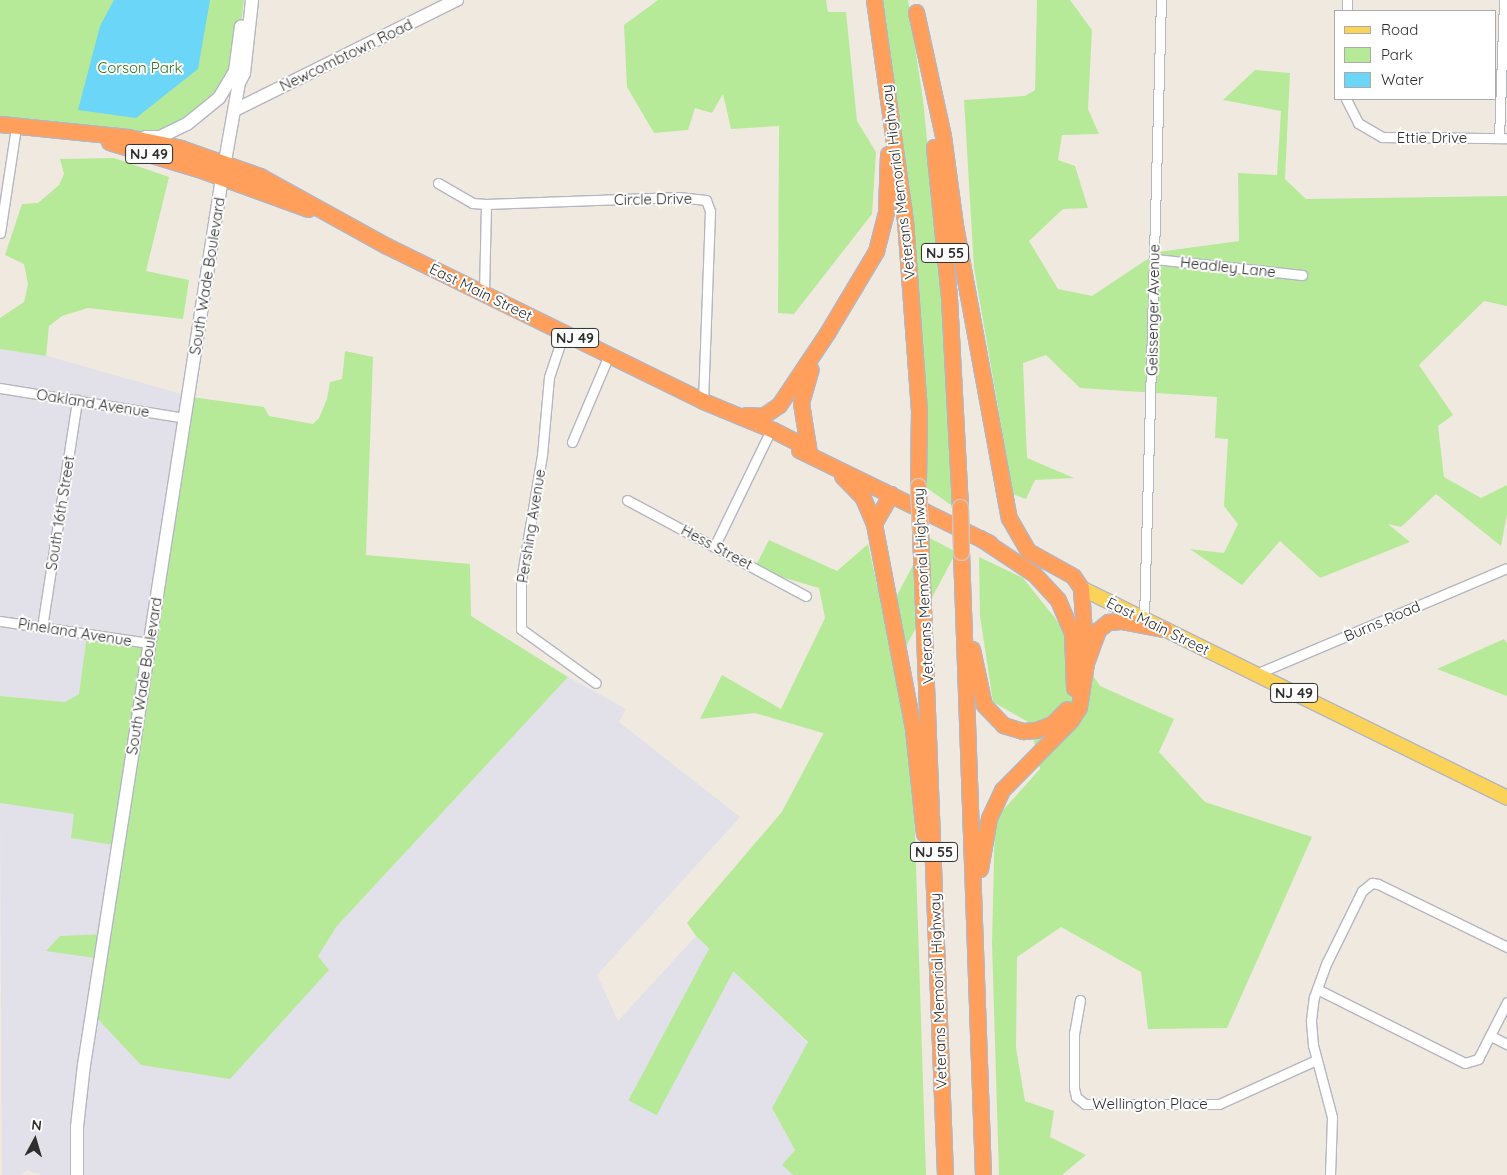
<!DOCTYPE html>
<html>
<head>
<meta charset="utf-8">
<style>
	body { margin:0 }
	#map { position:relative; width:1507px; height:1175px; overflow:hidden; background:#f0e9e0; font-family:Quicksand,sans-serif }
	div>[style] { position:absolute }
	.industrial>* { inset:0; background:#e2e0e8 }
	.green>* { inset:0; background:#b6ea99; transform-origin:0 0 }
	.water>* { inset:0; background:#6cd6f8 }
	.roads { filter:drop-shadow(1px 0 #b4b6c2) drop-shadow(-1px 0 #b4b6c2) drop-shadow(0 1px #b4b6c2) drop-shadow(0 -1px #b4b6c2) }
	.street>* { height:9px; margin:-4.5px; padding:0 4.5px; transform-origin:4.5px; border-radius:4.5px; background:#fff }
	.secondary>* { height:12px; margin:-6px; padding:0 6px; transform-origin:6px; border-radius:6px; background:#fff }
	.primary>* { height:14px; margin:-7px; padding:0 7px; transform-origin:7px; border-radius:7px; background:#fcd359 }
	.highway>* { height:15px; margin:-7.5px; padding:0 7.5px; transform-origin:7.5px; border-radius:7.5px; background:#ff9f5b }
	.bridges { filter:drop-shadow(1px 0 #c9c9c9) drop-shadow(-1px 0 #c9c9c9) drop-shadow(0 1px #c9c9c9) drop-shadow(0 -1px #c9c9c9) }
	.highway-bridge>* { height:15px; margin:-7.5px; padding:0 7.5px; transform-origin:7.5px; border-radius:7.5px; background:#ff9f5b }
	span { translate:-50% -50%; white-space:nowrap; text-align:center; line-height:1.15; -webkit-text-stroke:4px #fff; paint-order:stroke }
	.shield-label span { padding:1px 4px; background:#fff; border:1px solid; border-radius:4px; -webkit-text-stroke-width:0 }
	.shield-label { font-size:14px; color:#2e2e2e; font-weight:700 }
	.street-label { font-size:15px; color:#2e2e2e }
	.park-label { font-size:15px; color:#2a7315 }
	.legend { position:absolute; left:1334px; top:10px; width:162px; height:90px; box-sizing:border-box; background:#fff; border:1px solid #ababab; margin:0; padding:6px 9px; list-style:none; font-size:15px; color:#2e2e2e }
	.legend li { display:flex; align-items:center; gap:10px; height:25px }
	.legend b { width:25px; border:1px solid #ababab }
	.north { position:absolute; left:10px; top:1115px; width:50px; height:50px; -webkit-text-stroke:4px #fff; paint-order:stroke; rotate:6deg; font-size:14px; font-weight:700; line-height:20px; text-align:center; color:#2e2e2e }
	.north::after { content:''; display:block; margin:auto; width:18px; height:22px; background:#2e2e2e; clip-path:polygon(50% 0,100% 100%,50% 72%,0 100%) }
</style>
</head>
<body>
<div id="map">
	<div class="industrial">
		<i style="clip-path:polygon(0 349px,47px 356px,192px 397px,152px 643px,87px 635px,80px 693px,66px 702px,0 696px)"></i>
		<i style="clip-path:polygon(568px 677px,626px 709px,619px 722px,740px 817px,597px 975px,618px 1021px,696px 936px,808px 1043px,772px 1108px,795px 1150px,783px 1165px,793px 1175px,42px 1175px,27px 1170px,21px 1175px,2px 1175px,0 803px,75px 814px,120px 846px,329px 970px,318px 956px,337px 926px)"></i>
	</div>
	<div class="green">
		<i style="clip-path:polygon(0 0,244px 0,235px 71px,226px 88px,160px 137px,0 124px)"></i>
		<i style="clip-path:polygon(658px 0,826px 0,828px 12px,846px 12px,857px 121px,876px 152px,872px 214px,794px 314px,778px 313px,779px 126px,731px 129px,723px 94px,712px 113px,695px 108px,688px 130px,654px 133px,627px 87px,624px 25px)"></i>
		<i style="clip-path:polygon(881px 0,908px 0,923px 100px,943px 298px,954px 507px,924px 486px,911px 219px)"></i>
		<i style="clip-path:polygon(1037px 0,1070px 0,1092px 30px,1088px 109px,1099px 134px,1062px 135px,1058px 160px,1075px 166px,1088px 208px,1063px 209px,1029px 241px,1058px 289px,1092px 296px,1158px 252px,1239px 241px,1238px 173px,1277px 175px,1281px 111px,1223px 100px,1255px 70px,1290px 73px,1285px 179px,1306px 199px,1507px 196px,1507px 306px,1484px 301px,1419px 365px,1453px 415px,1438px 426px,1444px 477px,1481px 498px,1507px 485px,1507px 514px,1501px 546px,1436px 494px,1401px 527px,1388px 524px,1410px 542px,1320px 578px,1280px 541px,1242px 585px,1190px 549px,1224px 553px,1238px 524px,1224px 506px,1228px 439px,1215px 438px,1217px 397px,1080px 388px,1046px 355px,1023px 363px,1027px 458px,1074px 478px,1035px 480px,1026px 499px,1013px 494px,974px 268px,964px 100px,1025px 96px,1035px 90px)"></i>
		<i style="clip-path:polygon(114px 158px,169px 177px,146px 271px,189px 280px,183px 319px,88px 308px,62px 316px,49px 326px,46px 356px,0 349px,0 318px,24px 302px,28px 284px,24px 264px,5px 255px,22px 204px,38px 203px,59px 185px,64px 174px,60px 159px)"></i>
		<i style="clip-path:polygon(345px 351px,373px 357px,366px 555px,470px 564px,471px 616px,568px 677px,337px 926px,318px 956px,329px 970px,230px 1079px,141px 1065px,94px 1015px,102px 959px,46px 951px,60px 936px,106px 934px,119px 846px,71px 838px,74px 814px,0 803px,0 696px,65px 702px,79px 694px,87px 635px,152px 643px,192px 397px,264px 407px,269px 416px,313px 424px,319px 418px,327px 399px,330px 382px,342px 379px)"></i>
		<i style="left:928px;top:537px;width:32px;height:638px;rotate:28deg"></i>
		<i style="clip-path:polygon(769px 540px,837px 571px,868px 544px,912px 741px,926px 1175px,793px 1175px,782px 1165px,795px 1150px,772px 1108px,808px 1042px,696px 936px,687px 923px,792px 800px,826px 734px,755px 713px,700px 719px,722px 675px,781px 709px,825px 618px,819px 588px,754px 569px)"></i>
		<i style="clip-path:polygon(979px 557px,1023px 578px,1055px 618px,1100px 686px,1174px 719px,1159px 752px,1205px 802px,1312px 837px,1227px 1028px,1148px 1029px,1141px 972px,1061px 927px,1017px 957px,1016px 1048px,1025px 1101px,1054px 1111px,1050px 1137px,1086px 1155px,1062px 1175px,999px 1175px,992px 943px,995px 819px,1040px 769px,1030px 723px,993px 702px,980px 616px)"></i>
		<i style="clip-path:polygon(1504px 639px,1507px 643px,1507px 696px,1437px 669px)"></i>
	</div>
	<div class="water">
		<i style="clip-path:polygon(114px 0,210px 0,198px 69px,136px 118px,78px 110px,100px 26px)"></i>
	</div>
	<div class="roads">
		<div class="street">
			<i style="left:1347px;top:11px;width:11px;rotate:-90deg"></i>
			<i style="left:1346px;top:99px;width:27px;rotate:63deg"></i>
			<i style="left:1358px;top:123px;width:28px;rotate:30deg"></i>
			<i style="left:1382px;top:137px;width:125px;rotate:0.5deg"></i>
			<i style="left:1499px;top:138px;width:138px;rotate:-87.9deg"></i>
			<i style="left:438px;top:183px;width:39px;rotate:30deg"></i>
			<i style="left:472px;top:203px;width:14px;rotate:4deg"></i>
			<i style="left:486px;top:204px;width:192px;rotate:-2.1deg"></i>
			<i style="left:678px;top:197px;width:28px;rotate:6deg"></i>
			<i style="left:706px;top:200px;width:12px;rotate:70deg"></i>
			<i style="left:710px;top:211px;width:190px;rotate:92.1deg"></i>
			<i style="left:0;top:233px;width:107px;rotate:-81.4deg"></i>
			<i style="left:1155px;top:259px;width:148px;rotate:6.2deg"></i>
			<i style="left:484px;top:293px;width:89px;rotate:-88.7deg"></i>
			<i style="left:564px;top:332px;width:47px;rotate:108.4deg"></i>
			<i style="left:549px;top:377px;width:78px;rotate:95.1deg"></i>
			<i style="left:542px;top:455px;width:128px;rotate:99.5deg"></i>
			<i style="left:521px;top:581px;width:48px;rotate:90deg"></i>
			<i style="left:521px;top:629px;width:92px;rotate:35.8deg"></i>
			<i style="left:0;top:388px;width:187px;rotate:9.2deg"></i>
			<i style="left:572px;top:442px;width:95px;rotate:-67deg"></i>
			<i style="left:627px;top:500px;width:203px;rotate:28.2deg"></i>
			<i style="left:715px;top:545px;width:121px;rotate:-64.1deg"></i>
			<i style="left:1144px;top:619px;width:619px;rotate:-88.43deg"></i>
			<i style="left:0;top:621px;width:151px;rotate:8.4deg"></i>
			<i style="left:42px;top:627px;width:230px;rotate:-81.2deg"></i>
			<i style="left:1256px;top:674px;width:272px;rotate:-22.9deg"></i>
			<i style="left:1317px;top:989px;width:165px;rotate:26.6deg"></i>
			<i style="left:1465px;top:1063px;width:14px;rotate:-17deg"></i>
			<i style="left:1478px;top:1059px;width:64px;rotate:-63deg"></i>
			<i style="left:1080px;top:1000px;width:34px;rotate:100deg"></i>
			<i style="left:1074px;top:1033px;width:55px;rotate:90deg"></i>
			<i style="left:1074px;top:1088px;width:9px;rotate:77deg"></i>
			<i style="left:1076px;top:1097px;width:11px;rotate:38deg"></i>
			<i style="left:1085px;top:1104px;width:134px"></i>
			<i style="left:1219px;top:1104px;width:107px;rotate:-24.4deg"></i>
			<i style="left:1491px;top:1036px;width:18px;rotate:27deg"></i>
			<i style="left:1330px;top:1175px;width:58px;rotate:-88deg"></i>
			<i style="left:1332px;top:1117px;width:74px;rotate:-104.8deg"></i>
			<i style="left:1313px;top:1045px;width:25px;rotate:-95deg"></i>
			<i style="left:1311px;top:1020px;width:23px;rotate:-83deg"></i>
			<i style="left:1314px;top:997px;width:37px;rotate:-70deg"></i>
			<i style="left:1327px;top:962px;width:79px;rotate:-63.8deg"></i>
			<i style="left:1362px;top:891px;width:13px;rotate:-39deg"></i>
			<i style="left:1372px;top:883px;width:6px;rotate:9deg"></i>
			<i style="left:1378px;top:884px;width:144px;rotate:26deg"></i>
		</div>
		<div class="secondary">
			<i style="left:237px;top:78px;width:7px;rotate:-106deg"></i>
			<i style="left:235px;top:71px;width:45px;rotate:-82.4deg"></i>
			<i style="left:235px;top:110px;width:248px;rotate:-26.4deg"></i>
			<i style="left:145px;top:137px;width:15px"></i>
			<i style="left:160px;top:137px;width:30px;rotate:-26deg"></i>
			<i style="left:187px;top:124px;width:41px;rotate:-39.1deg"></i>
			<i style="left:219px;top:98px;width:31px;rotate:-59deg"></i>
			<i style="left:77px;top:1175px;width:48px;rotate:-90deg"></i>
			<i style="left:77px;top:1127px;width:62px;rotate:-83.6deg"></i>
			<i style="left:84px;top:1065px;width:898px;rotate:-81.16deg"></i>
			<i style="left:222px;top:178px;width:97px;rotate:-79.9deg"></i>
			<i style="left:239px;top:83px;width:11px;rotate:-63deg"></i>
			<i style="left:244px;top:73px;width:73px;rotate:-83.7deg"></i>
		</div>
		<div class="primary">
			<i style="left:1081px;top:588px;width:475px;rotate:26.2deg"></i>
		</div>
		<div class="highway">
			<i style="left:874px;top:0;width:222px;rotate:82deg"></i>
			<i style="left:905px;top:220px;width:191px;rotate:85.8deg"></i>
			<i style="left:919px;top:410px;width:76px;rotate:90.8deg"></i>
			<i style="left:916px;top:12px;width:127px;rotate:77.7deg"></i>
			<i style="left:943px;top:136px;width:90px;rotate:82.3deg"></i>
			<i style="left:955px;top:225px;width:298px;rotate:79.6deg"></i>
			<i style="left:1009px;top:518px;width:38px;rotate:60deg"></i>
			<i style="left:1028px;top:551px;width:51px;rotate:29.1deg"></i>
			<i style="left:1073px;top:576px;width:14px;rotate:56deg"></i>
			<i style="left:1081px;top:588px;width:75px;rotate:86.2deg"></i>
			<i style="left:0;top:124px;width:129px;rotate:5.8deg"></i>
			<i style="left:128px;top:137px;width:54px;rotate:11.7deg"></i>
			<i style="left:181px;top:148px;width:84px;rotate:19.5deg"></i>
			<i style="left:260px;top:176px;width:145px;rotate:28.9deg"></i>
			<i style="left:387px;top:246px;width:352px;rotate:26.1deg"></i>
			<i style="left:703px;top:401px;width:76px;rotate:22.5deg"></i>
			<i style="left:773px;top:430px;width:33px;rotate:27deg"></i>
			<i style="left:802px;top:445px;width:11px;rotate:49deg"></i>
			<i style="left:109px;top:142px;width:93px;rotate:16.9deg"></i>
			<i style="left:198px;top:169px;width:117px;rotate:20deg"></i>
			<i style="left:934px;top:147px;width:152px;rotate:84.3deg"></i>
			<i style="left:949px;top:298px;width:209px;rotate:87deg"></i>
			<i style="left:746px;top:415px;width:17px;rotate:3deg"></i>
			<i style="left:763px;top:416px;width:19px;rotate:-35deg"></i>
			<i style="left:779px;top:405px;width:87px;rotate:-56.3deg"></i>
			<i style="left:827px;top:333px;width:96px;rotate:-59.1deg"></i>
			<i style="left:876px;top:251px;width:40px;rotate:-75.6deg"></i>
			<i style="left:886px;top:212px;width:58px;rotate:-88deg"></i>
			<i style="left:799px;top:450px;width:212px;rotate:26deg"></i>
			<i style="left:809px;top:453px;width:51px;rotate:-99.1deg"></i>
			<i style="left:801px;top:403px;width:35px;rotate:-74deg"></i>
			<i style="left:842px;top:476px;width:30px;rotate:46deg"></i>
			<i style="left:863px;top:498px;width:28px;rotate:67deg"></i>
			<i style="left:891px;top:494px;width:34px;rotate:120deg"></i>
			<i style="left:874px;top:524px;width:209px;rotate:79.2deg"></i>
			<i style="left:913px;top:729px;width:105px;rotate:84deg"></i>
			<i style="left:920px;top:530px;width:645px;rotate:87.78deg"></i>
			<i style="left:980px;top:538px;width:65px;rotate:33.7deg"></i>
			<i style="left:1034px;top:574px;width:35px;rotate:47deg"></i>
			<i style="left:1058px;top:600px;width:36px;rotate:67deg"></i>
			<i style="left:1072px;top:633px;width:55px;rotate:87.9deg"></i>
			<i style="left:961px;top:552px;width:623px;rotate:87.98deg"></i>
			<i style="left:972px;top:649px;width:57px;rotate:77.9deg"></i>
			<i style="left:984px;top:705px;width:28px;rotate:46deg"></i>
			<i style="left:1003px;top:725px;width:21px;rotate:17deg"></i>
			<i style="left:1023px;top:731px;width:13px;rotate:-4deg"></i>
			<i style="left:1036px;top:730px;width:17px;rotate:-21deg"></i>
			<i style="left:1052px;top:724px;width:21px;rotate:-45deg"></i>
			<i style="left:980px;top:869px;width:52px;rotate:-80deg"></i>
			<i style="left:989px;top:818px;width:31px;rotate:-65deg"></i>
			<i style="left:1002px;top:790px;width:98px;rotate:-45.4deg"></i>
			<i style="left:1071px;top:720px;width:15px;rotate:-58deg"></i>
			<i style="left:1079px;top:707px;width:45px;rotate:-81deg"></i>
			<i style="left:1086px;top:663px;width:35px;rotate:-70deg"></i>
			<i style="left:1098px;top:630px;width:13px;rotate:-39deg"></i>
			<i style="left:1108px;top:622px;width:13px;rotate:-4deg"></i>
			<i style="left:1121px;top:621px;width:44px;rotate:10.5deg"></i>
		</div>
	</div>
	<div class="bridges">
		<div class="highway-bridge">
			<i style="left:918px;top:486px;width:44px;rotate:87.4deg"></i>
			<i style="left:960px;top:507px;width:45px;rotate:88.7deg"></i>
		</div>
	</div>
	<div class="shield-label">
		<span style="left:149px;top:154px">NJ 49</span>
		<span style="left:945px;top:253px">NJ 55</span>
		<span style="left:575px;top:338px">NJ 49</span>
		<span style="left:1294px;top:693px">NJ 49</span>
		<span style="left:934px;top:852px">NJ 55</span>
	</div>
	<div class="street-label">
		<span style="left:346px;top:55px;rotate:-26deg">Newcombtown Road</span>
		<span style="left:1432px;top:138px">Ettie Drive</span>
		<span style="left:898px;top:182px;rotate:-97deg">Veterans Memorial Highway</span>
		<span style="left:653px;top:199px;rotate:-1deg">Circle Drive</span>
		<span style="left:1228px;top:267px;rotate:6deg">Headley Lane</span>
		<span style="left:207px;top:276px;rotate:-81deg">South Wade Boulevard</span>
		<span style="left:481px;top:292px;rotate:26deg">East Main Street</span>
		<span style="left:1153px;top:310px;rotate:-89deg">Geissenger Avenue</span>
		<span style="left:93px;top:403px;rotate:9deg">Oakland Avenue</span>
		<span style="left:60px;top:513px;rotate:-81deg">South 16th Street</span>
		<span style="left:531px;top:526px;rotate:-81deg">Pershing Avenue</span>
		<span style="left:717px;top:547px;rotate:28deg">Hess Street</span>
		<span style="left:923px;top:586px;rotate:-93deg">Veterans Memorial Highway</span>
		<span style="left:1382px;top:621px;rotate:-23deg">Burns Road</span>
		<span style="left:1158px;top:626px;rotate:26deg">East Main Street</span>
		<span style="left:75px;top:632px;rotate:9deg">Pineland Avenue</span>
		<span style="left:144px;top:676px;rotate:-81deg">South Wade Boulevard</span>
		<span style="left:938px;top:991px;rotate:-92deg">Veterans Memorial Highway</span>
		<span style="left:1150px;top:1104px">Wellington Place</span>
	</div>
	<div class="park-label">
		<span style="left:140px;top:68px">Corson Park</span>
	</div>
	<ul class="legend">
	<li><b style="height:6px;background:#fcd359"></b>Road</li>
	<li><b style="height:14px;background:#b6ea99"></b>Park</li>
	<li><b style="height:14px;background:#6cd6f8"></b>Water</li>
	</ul>
	<div class="north">N</div>
</div>
</body>
</html>
